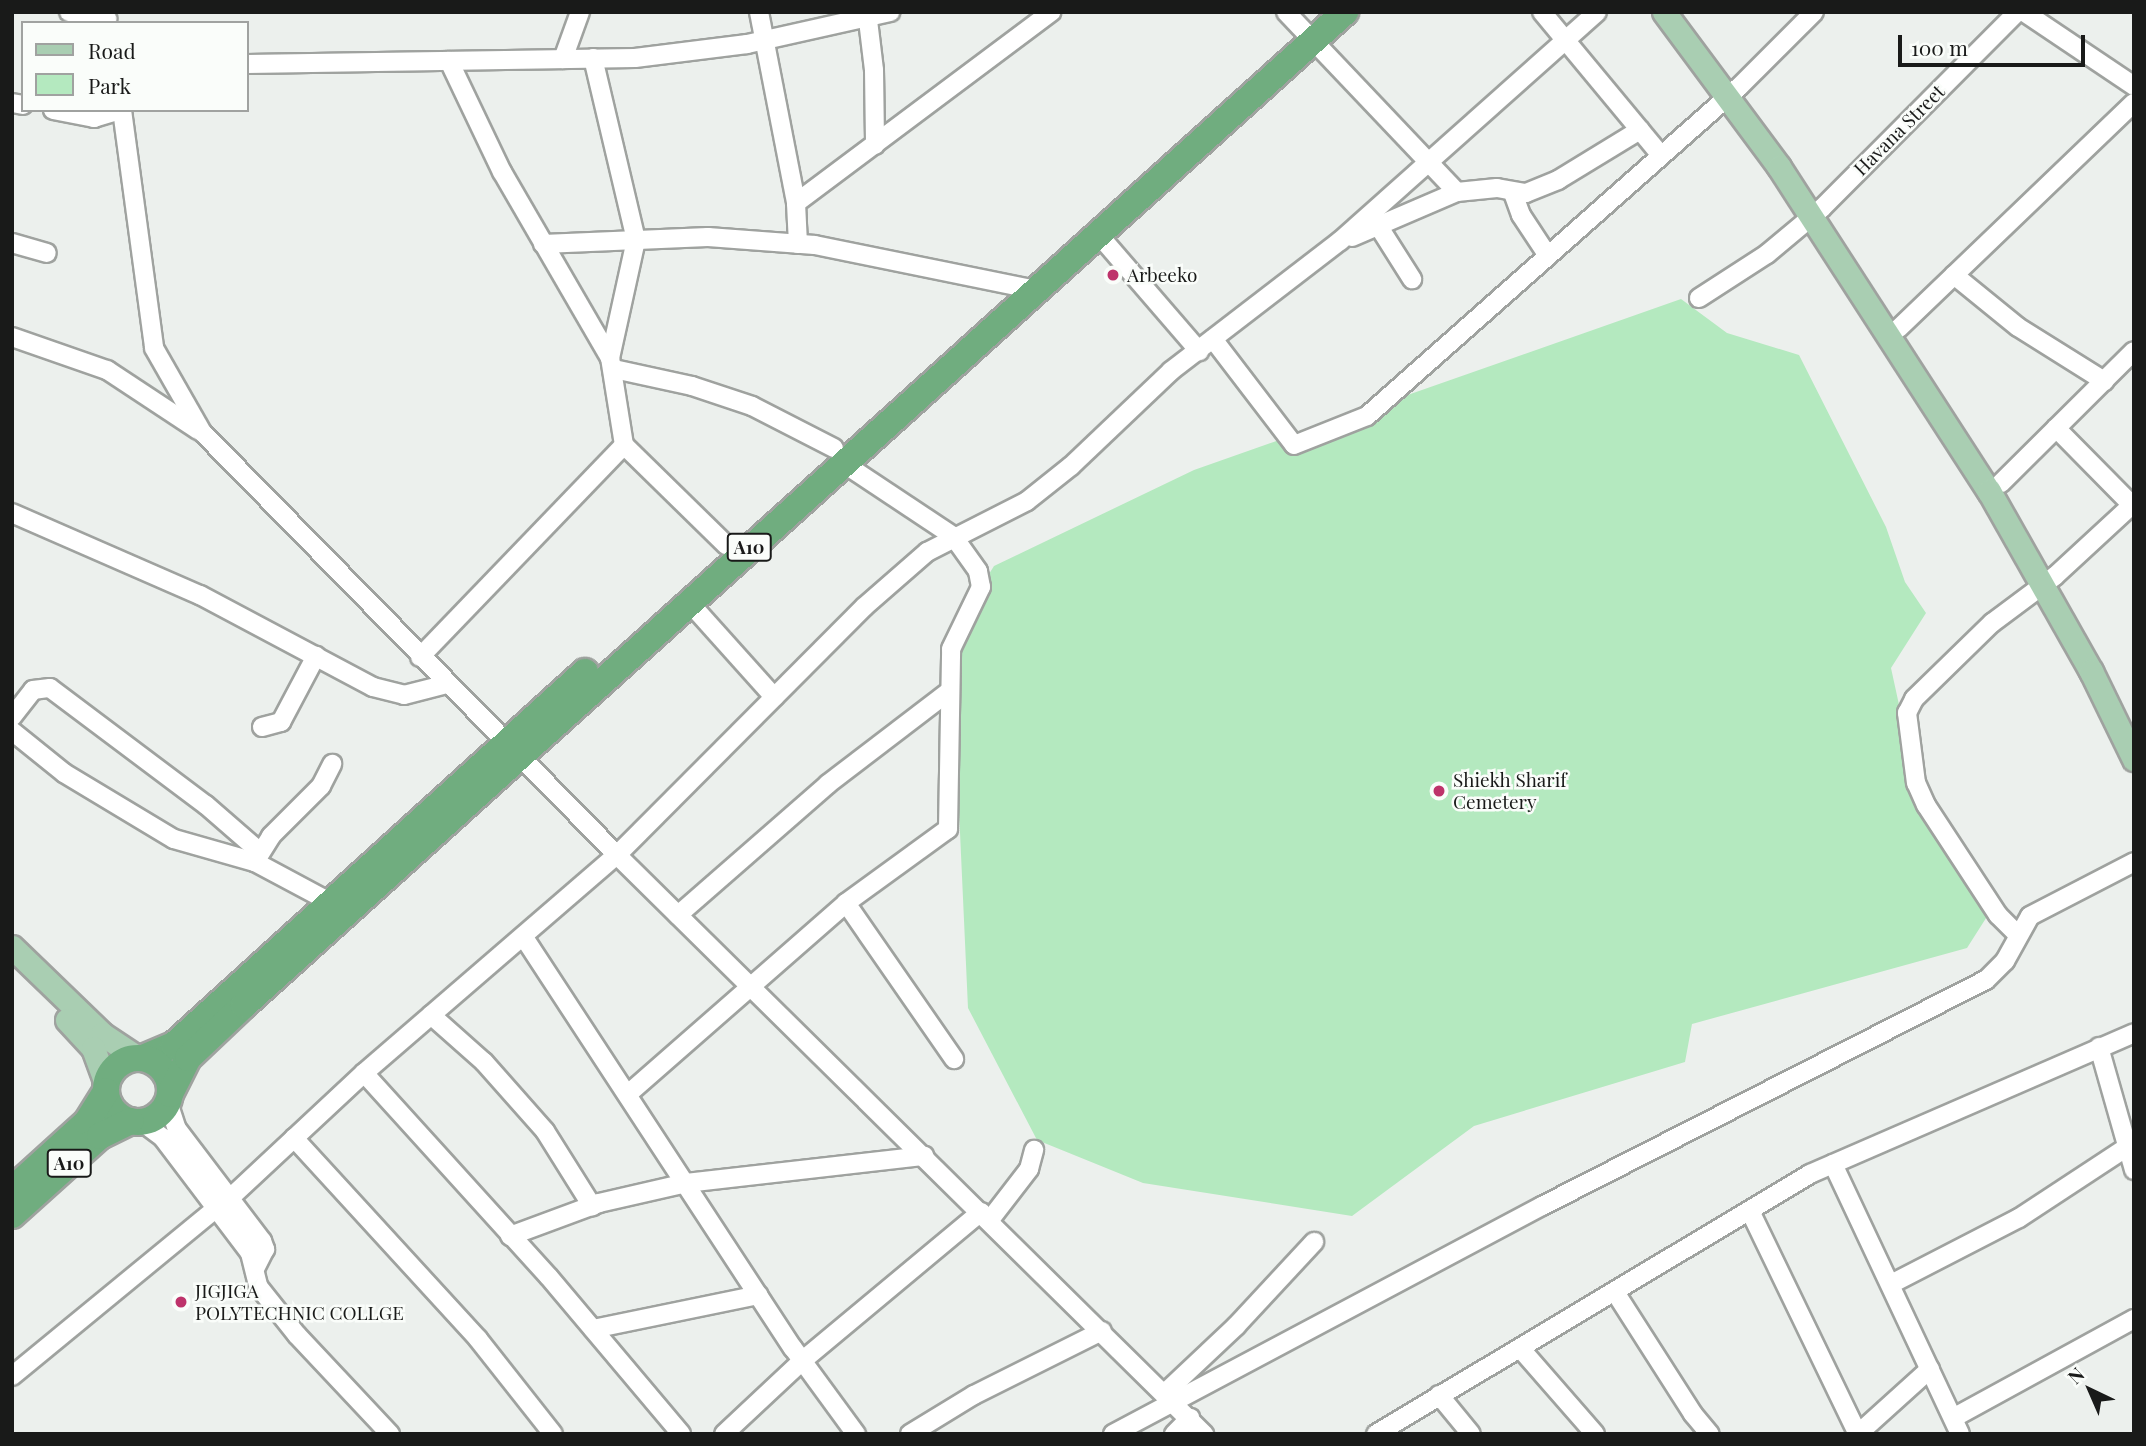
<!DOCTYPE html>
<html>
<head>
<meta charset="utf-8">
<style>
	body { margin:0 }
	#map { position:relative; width:2146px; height:1446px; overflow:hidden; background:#ecf0ed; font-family:"Playfair Display",serif }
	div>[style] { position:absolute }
	.green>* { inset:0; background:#b4e9bf }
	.roads { filter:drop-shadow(2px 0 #9fa29f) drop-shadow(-2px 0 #9fa29f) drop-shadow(0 2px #9fa29f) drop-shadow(0 -2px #9fa29f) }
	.minor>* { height:18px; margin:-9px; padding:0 9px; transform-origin:9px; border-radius:9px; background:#fff }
	.major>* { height:23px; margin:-11.5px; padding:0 11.5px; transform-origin:11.5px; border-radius:11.5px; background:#a9ceb2 }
	.highway>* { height:26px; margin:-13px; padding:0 13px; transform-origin:13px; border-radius:13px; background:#70ad7f }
	.highway>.ring { margin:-13px; padding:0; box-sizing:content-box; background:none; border:26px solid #70ad7f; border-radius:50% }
	.dots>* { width:19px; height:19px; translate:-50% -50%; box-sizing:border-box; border:4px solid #fafdfa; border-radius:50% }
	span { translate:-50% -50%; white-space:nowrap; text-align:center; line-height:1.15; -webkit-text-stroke:5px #fafdfa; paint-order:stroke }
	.shield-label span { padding:2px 5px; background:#fafdfa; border:2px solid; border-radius:5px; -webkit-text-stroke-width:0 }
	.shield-label { font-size:18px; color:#191a19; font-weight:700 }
	.street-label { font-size:19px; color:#191a19 }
	.poi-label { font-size:19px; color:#191a19 }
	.left { translate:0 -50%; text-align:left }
	.frame { position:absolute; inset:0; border:14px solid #191a19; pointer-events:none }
	.legend { position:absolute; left:21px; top:21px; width:228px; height:91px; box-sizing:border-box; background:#fafdfa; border:2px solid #a0a2a0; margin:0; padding:9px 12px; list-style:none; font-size:21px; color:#191a19 }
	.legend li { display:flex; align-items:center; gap:14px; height:35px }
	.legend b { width:35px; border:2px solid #a0a2a0 }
	.north { position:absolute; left:2055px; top:1355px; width:70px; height:70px; -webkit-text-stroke:5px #fafdfa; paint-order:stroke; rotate:316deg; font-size:19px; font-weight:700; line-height:28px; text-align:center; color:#191a19 }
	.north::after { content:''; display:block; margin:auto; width:24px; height:32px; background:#191a19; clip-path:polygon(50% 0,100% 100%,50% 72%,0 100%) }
	.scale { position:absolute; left:1898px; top:35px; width:187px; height:32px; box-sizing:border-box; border:4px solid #191a19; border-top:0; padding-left:9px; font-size:21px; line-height:24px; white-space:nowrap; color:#191a19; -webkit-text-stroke:5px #fafdfa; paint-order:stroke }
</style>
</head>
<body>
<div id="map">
	<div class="green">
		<i style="clip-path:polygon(1681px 299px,1727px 333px,1799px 355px,1886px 527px,1905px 582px,1926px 613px,1891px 668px,1920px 801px,1988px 915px,1967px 948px,1692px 1024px,1685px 1062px,1474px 1126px,1352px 1216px,1143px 1183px,1037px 1140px,968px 1008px,951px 635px,994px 566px,1194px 470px)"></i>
	</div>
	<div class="roads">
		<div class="minor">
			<i style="left:69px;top:12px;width:39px;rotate:10deg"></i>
			<i style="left:759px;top:12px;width:195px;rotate:79deg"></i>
			<i style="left:867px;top:12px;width:58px;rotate:83.1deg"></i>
			<i style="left:874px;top:70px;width:75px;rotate:89.2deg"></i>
			<i style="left:1286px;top:12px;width:248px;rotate:46.5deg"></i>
			<i style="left:1542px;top:12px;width:183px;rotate:50.3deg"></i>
			<i style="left:2024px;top:12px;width:133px;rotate:33.9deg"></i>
			<i style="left:593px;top:58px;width:187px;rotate:76.7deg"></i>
			<i style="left:636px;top:240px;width:121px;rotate:102.4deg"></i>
			<i style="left:563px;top:59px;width:50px;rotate:-70.1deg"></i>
			<i style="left:247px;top:64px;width:388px;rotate:-0.9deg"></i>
			<i style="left:635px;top:58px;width:113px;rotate:-7.1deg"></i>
			<i style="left:747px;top:44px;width:147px;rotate:-12.6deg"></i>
			<i style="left:12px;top:103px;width:11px;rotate:10deg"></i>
			<i style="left:53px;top:110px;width:42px;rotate:11deg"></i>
			<i style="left:94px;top:118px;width:27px;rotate:-17deg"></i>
			<i style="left:122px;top:110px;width:240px;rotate:82.3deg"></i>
			<i style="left:154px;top:348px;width:97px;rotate:60.3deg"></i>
			<i style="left:202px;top:432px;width:593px;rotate:45.55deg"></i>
			<i style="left:617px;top:855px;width:825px;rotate:44.61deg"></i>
			<i style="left:1513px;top:193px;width:23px;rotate:70deg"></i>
			<i style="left:1521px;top:215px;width:49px;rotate:56.6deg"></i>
			<i style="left:1379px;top:227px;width:62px;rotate:57.6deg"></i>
			<i style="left:1098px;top:234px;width:155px;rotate:49.2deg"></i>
			<i style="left:1352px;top:237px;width:114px;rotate:-23.2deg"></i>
			<i style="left:1457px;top:192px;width:40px;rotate:-5.7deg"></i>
			<i style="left:1497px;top:188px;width:29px;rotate:10deg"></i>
			<i style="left:1526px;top:193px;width:35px;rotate:-22deg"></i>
			<i style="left:1558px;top:180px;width:96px;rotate:-31.4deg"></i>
			<i style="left:12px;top:243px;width:36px;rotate:16deg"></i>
			<i style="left:543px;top:244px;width:165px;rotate:-2.4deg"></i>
			<i style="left:708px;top:237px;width:107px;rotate:4.3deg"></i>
			<i style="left:815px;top:245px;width:226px;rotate:11.5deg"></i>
			<i style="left:798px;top:244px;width:41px;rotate:-92.8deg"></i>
			<i style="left:796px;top:203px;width:319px;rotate:-36.8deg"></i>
			<i style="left:1954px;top:275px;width:82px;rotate:39.1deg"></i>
			<i style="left:2018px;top:327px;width:102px;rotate:32.1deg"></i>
			<i style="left:1699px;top:298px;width:81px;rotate:-32.9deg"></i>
			<i style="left:1767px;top:254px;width:72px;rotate:-39.9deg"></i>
			<i style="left:1822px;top:208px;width:276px;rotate:-45.1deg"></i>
			<i style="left:1899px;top:328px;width:325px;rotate:-43.8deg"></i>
			<i style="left:12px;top:337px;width:101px;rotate:19.2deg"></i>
			<i style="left:107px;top:370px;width:109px;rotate:33.4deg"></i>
			<i style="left:1213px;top:339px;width:133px;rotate:52.6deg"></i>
			<i style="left:1294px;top:445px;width:79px;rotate:-21.7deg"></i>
			<i style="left:1367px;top:416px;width:497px;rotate:-41.5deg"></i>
			<i style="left:1739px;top:87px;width:106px;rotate:-45deg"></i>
			<i style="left:614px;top:369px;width:80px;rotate:12.3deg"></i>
			<i style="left:692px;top:386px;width:63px;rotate:18.4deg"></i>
			<i style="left:752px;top:406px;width:92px;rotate:27.1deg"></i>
			<i style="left:2056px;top:428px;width:108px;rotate:45.4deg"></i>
			<i style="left:624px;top:445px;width:143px;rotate:44.4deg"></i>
			<i style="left:2001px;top:483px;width:187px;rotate:-44.8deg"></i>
			<i style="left:12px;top:513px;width:205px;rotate:23.6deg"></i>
			<i style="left:200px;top:595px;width:196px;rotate:28deg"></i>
			<i style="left:373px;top:687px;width:32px;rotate:14deg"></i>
			<i style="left:404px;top:695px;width:44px;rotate:-14.3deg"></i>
			<i style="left:688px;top:601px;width:129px;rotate:48.1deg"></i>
			<i style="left:420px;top:657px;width:294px;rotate:-46.1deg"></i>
			<i style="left:624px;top:445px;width:88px;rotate:-99.1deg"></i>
			<i style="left:610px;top:358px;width:215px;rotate:-120.1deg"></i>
			<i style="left:502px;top:172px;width:123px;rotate:-115.5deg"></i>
			<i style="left:12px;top:717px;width:34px;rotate:-52deg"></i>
			<i style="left:33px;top:690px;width:17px;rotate:-7deg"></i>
			<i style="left:50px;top:688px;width:195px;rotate:36.9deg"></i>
			<i style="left:206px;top:805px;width:72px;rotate:41deg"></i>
			<i style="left:262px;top:727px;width:20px;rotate:-15deg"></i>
			<i style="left:281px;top:722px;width:75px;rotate:-62.1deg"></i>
			<i style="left:12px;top:731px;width:67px;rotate:38.9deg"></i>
			<i style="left:64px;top:773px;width:128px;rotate:31deg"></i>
			<i style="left:174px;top:839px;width:84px;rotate:15.9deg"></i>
			<i style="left:255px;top:862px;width:83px;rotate:28.1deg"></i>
			<i style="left:255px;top:862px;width:31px;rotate:-58deg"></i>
			<i style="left:271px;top:836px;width:71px;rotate:-45deg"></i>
			<i style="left:321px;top:786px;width:25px;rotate:-63deg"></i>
			<i style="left:846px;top:903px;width:190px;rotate:55.3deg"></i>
			<i style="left:678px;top:915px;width:199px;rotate:-41.1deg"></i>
			<i style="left:828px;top:784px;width:150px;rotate:-37.4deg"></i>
			<i style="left:2017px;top:934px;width:27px;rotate:-135deg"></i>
			<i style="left:1998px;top:915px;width:131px;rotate:-123.2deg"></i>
			<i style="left:1926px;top:805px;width:24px;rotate:-114deg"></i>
			<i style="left:1916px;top:783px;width:71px;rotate:-97.3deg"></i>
			<i style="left:1907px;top:713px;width:16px;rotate:-63deg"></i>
			<i style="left:1914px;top:699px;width:109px;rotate:-44.3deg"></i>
			<i style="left:1992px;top:623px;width:79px;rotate:-36.7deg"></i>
			<i style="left:2055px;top:576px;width:108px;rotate:-42.7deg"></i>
			<i style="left:523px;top:936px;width:493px;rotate:56.8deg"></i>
			<i style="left:793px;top:1348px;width:107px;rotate:53.8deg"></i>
			<i style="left:431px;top:1015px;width:71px;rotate:41.6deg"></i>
			<i style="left:484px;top:1062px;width:92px;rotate:48.5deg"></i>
			<i style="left:545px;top:1131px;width:89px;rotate:57.9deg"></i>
			<i style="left:2099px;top:1047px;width:128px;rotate:74.1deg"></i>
			<i style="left:364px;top:1073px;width:275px;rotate:47.8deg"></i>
			<i style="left:549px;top:1277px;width:205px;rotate:49.9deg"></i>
			<i style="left:628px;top:1094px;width:290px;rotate:-41.2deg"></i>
			<i style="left:846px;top:903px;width:126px;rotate:-36deg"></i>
			<i style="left:948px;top:829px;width:180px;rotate:-89deg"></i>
			<i style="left:951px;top:649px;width:69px;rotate:-64.2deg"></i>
			<i style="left:981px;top:587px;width:16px;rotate:-101deg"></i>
			<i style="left:978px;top:571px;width:43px;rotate:-125.5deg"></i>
			<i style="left:953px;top:536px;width:132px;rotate:-146.4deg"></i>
			<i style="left:168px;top:1102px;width:28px;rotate:72deg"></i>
			<i style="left:177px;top:1129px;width:141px;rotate:52.8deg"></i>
			<i style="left:262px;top:1241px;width:9px;rotate:69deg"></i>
			<i style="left:265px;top:1249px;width:20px;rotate:117deg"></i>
			<i style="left:142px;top:1122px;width:26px;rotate:37deg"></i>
			<i style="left:163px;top:1138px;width:144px;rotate:52.9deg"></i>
			<i style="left:250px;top:1253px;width:34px;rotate:76deg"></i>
			<i style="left:258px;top:1286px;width:63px;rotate:51.5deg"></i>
			<i style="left:297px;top:1335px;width:136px;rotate:46.8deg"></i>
			<i style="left:294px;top:1138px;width:273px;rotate:47.5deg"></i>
			<i style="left:478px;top:1339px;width:121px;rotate:51.7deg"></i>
			<i style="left:1833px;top:1164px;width:298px;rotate:64.8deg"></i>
			<i style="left:230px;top:1198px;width:183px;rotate:-43deg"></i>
			<i style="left:364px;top:1073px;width:334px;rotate:-40.8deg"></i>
			<i style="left:617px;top:855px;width:350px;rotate:-45.1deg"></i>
			<i style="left:864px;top:607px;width:84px;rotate:-41.1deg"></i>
			<i style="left:927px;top:552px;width:112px;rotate:-27deg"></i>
			<i style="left:1027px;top:501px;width:56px;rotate:-38.5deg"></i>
			<i style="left:1071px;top:466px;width:138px;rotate:-43.5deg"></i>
			<i style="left:1171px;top:371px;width:213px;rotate:-37.6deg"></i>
			<i style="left:1340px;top:241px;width:344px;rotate:-41.7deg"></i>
			<i style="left:1750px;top:1211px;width:248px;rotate:64.2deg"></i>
			<i style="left:989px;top:1221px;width:66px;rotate:-52.4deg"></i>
			<i style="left:1029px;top:1169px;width:20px;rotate:-75deg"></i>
			<i style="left:510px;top:1236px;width:95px;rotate:-20.3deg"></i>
			<i style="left:599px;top:1203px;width:89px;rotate:-12.9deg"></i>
			<i style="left:686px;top:1183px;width:240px;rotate:-6.5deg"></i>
			<i style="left:1891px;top:1284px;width:144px;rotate:-27.3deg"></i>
			<i style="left:2019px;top:1218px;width:129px;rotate:-33.3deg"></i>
			<i style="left:1615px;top:1292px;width:145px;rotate:57.4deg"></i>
			<i style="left:1693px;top:1414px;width:26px;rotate:50deg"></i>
			<i style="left:593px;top:1329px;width:169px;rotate:-11.6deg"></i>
			<i style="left:1520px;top:1348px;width:114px;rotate:48.9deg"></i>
			<i style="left:12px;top:1376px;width:263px;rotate:-39.4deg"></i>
			<i style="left:1165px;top:1393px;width:98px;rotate:-43.3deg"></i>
			<i style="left:1236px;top:1326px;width:115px;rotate:-47.1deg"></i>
			<i style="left:1439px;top:1395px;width:50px;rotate:50.6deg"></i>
			<i style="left:1953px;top:1418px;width:206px;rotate:-28.7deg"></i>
			<i style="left:724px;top:1434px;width:107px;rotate:-43.1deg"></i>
			<i style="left:802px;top:1361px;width:233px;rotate:-39.8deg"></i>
			<i style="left:910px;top:1434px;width:75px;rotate:-31.4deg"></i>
			<i style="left:974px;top:1395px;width:143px;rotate:-26.6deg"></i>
			<i style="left:1113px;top:1434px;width:486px;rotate:-28deg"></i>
			<i style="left:1542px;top:1206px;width:498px;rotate:-27deg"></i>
			<i style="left:1986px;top:980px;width:27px;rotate:-45deg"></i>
			<i style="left:2005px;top:961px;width:51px;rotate:-60.9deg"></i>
			<i style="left:2030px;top:916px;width:117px;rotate:-27.4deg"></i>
			<i style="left:1174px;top:1434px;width:23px;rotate:-45deg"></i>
			<i style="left:1376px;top:1434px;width:506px;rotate:-30.92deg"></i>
			<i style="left:1810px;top:1174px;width:353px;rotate:-23.5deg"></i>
			<i style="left:1858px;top:1434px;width:97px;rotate:-42.1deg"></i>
		</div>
		<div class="major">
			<i style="left:1664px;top:12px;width:193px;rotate:53.4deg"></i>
			<i style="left:1779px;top:167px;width:386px;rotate:57.1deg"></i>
			<i style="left:1989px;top:491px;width:207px;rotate:60.5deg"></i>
			<i style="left:2091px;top:671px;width:98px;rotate:64deg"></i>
			<i style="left:12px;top:947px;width:125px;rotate:44deg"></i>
			<i style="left:102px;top:1034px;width:43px;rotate:33.7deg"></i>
			<i style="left:67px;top:1020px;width:38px;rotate:47deg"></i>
			<i style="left:93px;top:1048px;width:40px;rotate:69.8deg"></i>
		</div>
		<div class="highway">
			<i style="left:143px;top:1058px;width:34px;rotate:-23deg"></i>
			<i style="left:174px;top:1045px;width:555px;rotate:-42.23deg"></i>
			<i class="ring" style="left:106px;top:1058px;width:38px;height:38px"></i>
			<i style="left:170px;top:1094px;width:40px;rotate:-63.4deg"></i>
			<i style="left:188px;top:1058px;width:77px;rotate:-43.4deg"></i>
			<i style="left:244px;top:1005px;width:1483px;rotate:-42.05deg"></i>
			<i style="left:12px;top:1190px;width:101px;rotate:-42.2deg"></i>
			<i style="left:87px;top:1122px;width:36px;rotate:-58deg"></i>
			<i style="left:12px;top:1215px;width:118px;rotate:-41.9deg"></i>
			<i style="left:100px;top:1136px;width:34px;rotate:-26deg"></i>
		</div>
	</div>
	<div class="dots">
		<i style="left:1113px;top:275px;background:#be336b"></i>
		<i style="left:1439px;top:791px;background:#be336b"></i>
		<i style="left:181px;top:1302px;background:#be336b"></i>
	</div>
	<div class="shield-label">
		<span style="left:749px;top:547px">A10</span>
		<span style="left:69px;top:1163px">A10</span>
	</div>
	<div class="street-label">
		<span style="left:1899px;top:130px;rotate:-45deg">Havana Street</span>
	</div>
	<div class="poi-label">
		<span class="left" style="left:1127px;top:275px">Arbeeko</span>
		<span class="left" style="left:1453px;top:791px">Shiekh Sharif<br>Cemetery</span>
		<span class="left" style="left:195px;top:1302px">JIGJIGA<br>POLYTECHNIC COLLGE</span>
	</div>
	<div class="frame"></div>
	<ul class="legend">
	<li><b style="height:9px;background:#a9ceb2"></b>Road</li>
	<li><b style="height:19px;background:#b4e9bf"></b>Park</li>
	</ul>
	<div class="north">N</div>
	<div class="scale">100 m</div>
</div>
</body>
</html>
